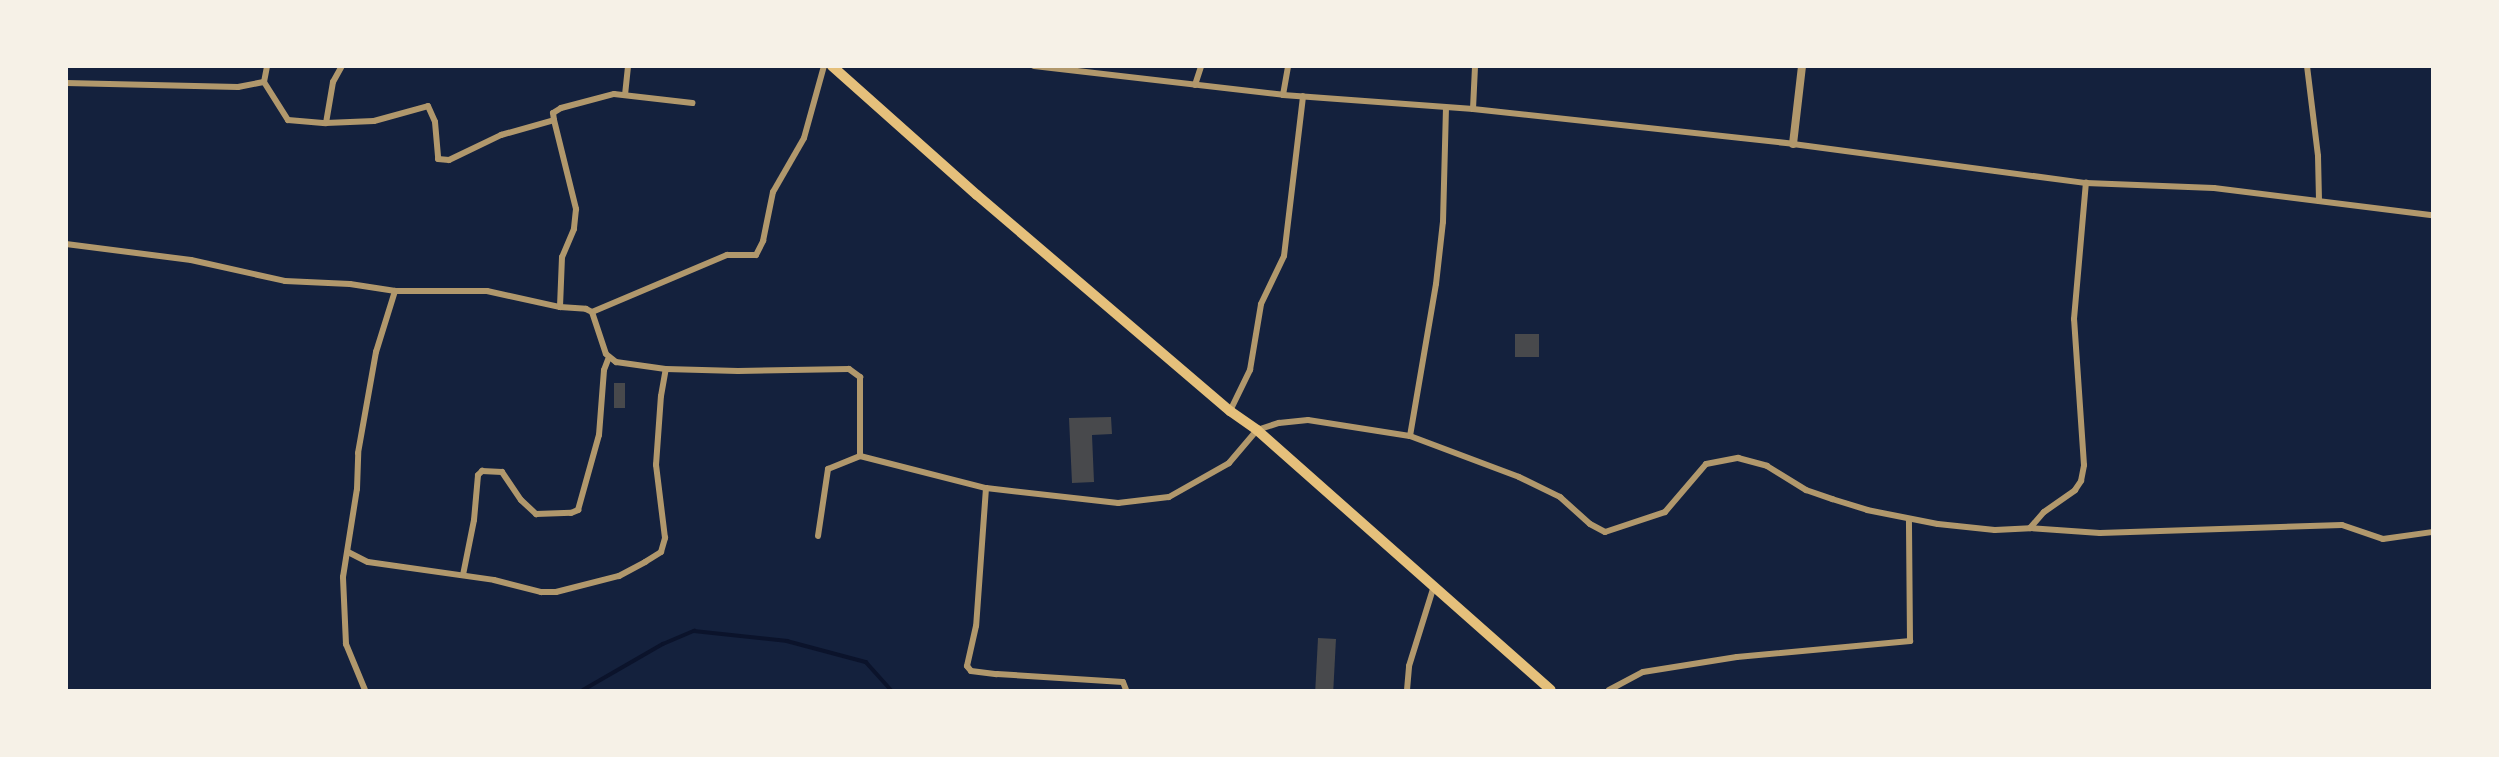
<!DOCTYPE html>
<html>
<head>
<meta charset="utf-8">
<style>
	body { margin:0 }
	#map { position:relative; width:2499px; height:757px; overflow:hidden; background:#14213d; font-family:"Fira Sans",sans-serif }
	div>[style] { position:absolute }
	.stream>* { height:3.5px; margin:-1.75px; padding:0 1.75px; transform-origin:1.75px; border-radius:1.75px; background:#0b132b }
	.building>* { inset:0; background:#48494c; transform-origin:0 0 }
	.minor>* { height:6px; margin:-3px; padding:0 3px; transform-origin:3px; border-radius:3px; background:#b1986c }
	.tertiary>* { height:8px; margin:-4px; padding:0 4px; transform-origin:4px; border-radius:4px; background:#b1986c }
	.trunk>* { height:10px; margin:-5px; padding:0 5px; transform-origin:5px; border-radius:5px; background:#e5c07b }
	span { translate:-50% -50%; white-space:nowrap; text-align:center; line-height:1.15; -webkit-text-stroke:6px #f6f1e7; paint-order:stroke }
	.frame { position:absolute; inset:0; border:68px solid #f6f1e7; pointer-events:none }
</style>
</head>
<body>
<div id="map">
	<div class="stream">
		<i style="left:583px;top:690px;width:92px;rotate:-29.9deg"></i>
		<i style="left:663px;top:644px;width:34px;rotate:-23deg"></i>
		<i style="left:694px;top:631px;width:94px;rotate:6.1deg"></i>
		<i style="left:787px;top:641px;width:82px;rotate:14.9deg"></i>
		<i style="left:866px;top:662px;width:38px;rotate:48deg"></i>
	</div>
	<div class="building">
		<i style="left:1515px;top:334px;width:24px;height:23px"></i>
		<i style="left:614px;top:383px;width:11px;height:25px"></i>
		<i style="clip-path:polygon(1111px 417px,1112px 434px,1092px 435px,1094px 482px,1072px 483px,1069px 418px)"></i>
		<i style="left:1318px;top:638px;width:18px;height:52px;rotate:3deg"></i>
	</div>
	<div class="minor">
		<i style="left:1034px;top:66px;width:251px;rotate:6.6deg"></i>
		<i style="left:1283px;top:95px;width:191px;rotate:4.2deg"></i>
		<i style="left:1473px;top:109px;width:322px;rotate:6.2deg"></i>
		<i style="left:1793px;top:144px;width:296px;rotate:7.6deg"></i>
		<i style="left:2086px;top:183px;width:128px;rotate:2.2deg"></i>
		<i style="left:2214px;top:188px;width:220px;rotate:7.1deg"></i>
		<i style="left:2307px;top:66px;width:91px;rotate:83deg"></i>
		<i style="left:2318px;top:156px;width:45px;rotate:88.7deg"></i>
		<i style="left:264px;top:82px;width:45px;rotate:57.7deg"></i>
		<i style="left:288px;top:120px;width:38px;rotate:5deg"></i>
		<i style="left:326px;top:123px;width:48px;rotate:-2.4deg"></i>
		<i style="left:374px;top:121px;width:56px;rotate:-15.5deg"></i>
		<i style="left:428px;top:106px;width:17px;rotate:66deg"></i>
		<i style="left:435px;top:122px;width:37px;rotate:85deg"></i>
		<i style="left:438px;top:159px;width:11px;rotate:5deg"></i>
		<i style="left:449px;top:160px;width:58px;rotate:-25.7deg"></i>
		<i style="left:501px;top:135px;width:55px;rotate:-15.8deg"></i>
		<i style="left:554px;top:120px;width:92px;rotate:76.1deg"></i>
		<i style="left:576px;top:209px;width:20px;rotate:96deg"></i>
		<i style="left:574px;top:229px;width:30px;rotate:113deg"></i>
		<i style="left:562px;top:257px;width:50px;rotate:92.3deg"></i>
		<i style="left:66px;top:83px;width:172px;rotate:1.3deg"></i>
		<i style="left:238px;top:87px;width:26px;rotate:-11deg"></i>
		<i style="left:264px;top:82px;width:16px;rotate:-79deg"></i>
		<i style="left:1195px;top:85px;width:20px;rotate:-72deg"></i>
		<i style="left:625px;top:95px;width:29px;rotate:-84deg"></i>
		<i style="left:1283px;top:95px;width:29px;rotate:-80deg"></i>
		<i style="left:1473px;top:109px;width:43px;rotate:-87.3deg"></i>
		<i style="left:554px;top:120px;width:7px;rotate:-98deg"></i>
		<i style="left:553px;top:113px;width:9px;rotate:-32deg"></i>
		<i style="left:561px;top:108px;width:55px;rotate:-14.8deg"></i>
		<i style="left:614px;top:94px;width:79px;rotate:6.6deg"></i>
		<i style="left:326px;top:123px;width:42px;rotate:-80.3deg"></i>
		<i style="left:333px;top:82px;width:18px;rotate:-61deg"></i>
		<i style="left:66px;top:244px;width:126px;rotate:7.3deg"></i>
		<i style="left:191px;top:260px;width:96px;rotate:12.6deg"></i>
		<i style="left:285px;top:281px;width:65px;rotate:2.6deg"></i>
		<i style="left:350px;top:284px;width:46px;rotate:8.8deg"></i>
		<i style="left:395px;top:291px;width:92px"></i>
		<i style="left:487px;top:291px;width:75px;rotate:12.4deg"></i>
		<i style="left:560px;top:307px;width:26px;rotate:4deg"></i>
		<i style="left:586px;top:309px;width:7px;rotate:27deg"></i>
		<i style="left:592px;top:312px;width:44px;rotate:71.6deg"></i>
		<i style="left:606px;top:354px;width:13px;rotate:39deg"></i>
		<i style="left:616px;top:362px;width:50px;rotate:8deg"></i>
		<i style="left:666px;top:369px;width:72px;rotate:1.6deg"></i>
		<i style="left:738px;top:371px;width:111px;rotate:-1deg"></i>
		<i style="left:849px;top:369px;width:14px;rotate:36deg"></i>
		<i style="left:860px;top:377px;width:79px;rotate:90deg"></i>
		<i style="left:860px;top:456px;width:130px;rotate:14.3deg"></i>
		<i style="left:986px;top:488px;width:133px;rotate:6.5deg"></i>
		<i style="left:1118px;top:503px;width:51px;rotate:-6.7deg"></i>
		<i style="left:1169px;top:497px;width:69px;rotate:-29.5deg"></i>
		<i style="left:1229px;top:463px;width:43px;rotate:-49.7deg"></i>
		<i style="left:1257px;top:430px;width:23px;rotate:-18deg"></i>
		<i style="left:1279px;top:423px;width:29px;rotate:-6deg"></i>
		<i style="left:1308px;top:420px;width:103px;rotate:8.9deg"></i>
		<i style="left:1410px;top:436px;width:116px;rotate:20.6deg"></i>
		<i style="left:1519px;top:477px;width:46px;rotate:26deg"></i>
		<i style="left:1560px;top:497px;width:40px;rotate:42deg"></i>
		<i style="left:1590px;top:524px;width:17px;rotate:28deg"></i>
		<i style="left:1605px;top:532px;width:63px;rotate:-18.4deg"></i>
		<i style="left:1665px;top:512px;width:63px;rotate:-49.5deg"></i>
		<i style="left:1706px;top:464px;width:33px;rotate:-11deg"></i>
		<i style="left:1738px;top:458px;width:30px;rotate:15deg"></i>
		<i style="left:1767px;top:466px;width:46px;rotate:31.6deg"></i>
		<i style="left:1806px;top:490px;width:28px;rotate:19deg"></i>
		<i style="left:1832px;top:499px;width:37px;rotate:17deg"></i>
		<i style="left:1867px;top:510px;width:72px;rotate:11.2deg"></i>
		<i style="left:1938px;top:524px;width:57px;rotate:6deg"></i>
		<i style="left:1995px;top:530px;width:35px;rotate:-3deg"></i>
		<i style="left:2030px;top:528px;width:70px;rotate:4.1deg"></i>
		<i style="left:2100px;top:533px;width:242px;rotate:-1.9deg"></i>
		<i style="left:2342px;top:525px;width:43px;rotate:18.9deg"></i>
		<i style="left:2383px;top:539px;width:49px;rotate:-8.1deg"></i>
		<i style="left:592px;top:312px;width:147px;rotate:-22.9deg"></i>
		<i style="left:727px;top:255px;width:29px"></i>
		<i style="left:756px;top:255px;width:16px;rotate:-63deg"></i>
		<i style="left:763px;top:241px;width:50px;rotate:-78.5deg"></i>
		<i style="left:773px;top:192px;width:62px;rotate:-60.1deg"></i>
		<i style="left:804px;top:138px;width:75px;rotate:-74.5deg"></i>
		<i style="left:1230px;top:411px;width:46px;rotate:-64deg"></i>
		<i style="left:1250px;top:370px;width:67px;rotate:-80.5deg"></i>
		<i style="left:1261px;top:304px;width:53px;rotate:-64.4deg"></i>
		<i style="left:1284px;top:256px;width:161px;rotate:-83.2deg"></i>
		<i style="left:1410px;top:436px;width:154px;rotate:-80.3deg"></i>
		<i style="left:1436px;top:284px;width:62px;rotate:-83.6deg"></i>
		<i style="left:1443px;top:222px;width:113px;rotate:-88.5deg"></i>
		<i style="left:986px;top:488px;width:138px;rotate:94.1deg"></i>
		<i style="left:976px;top:626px;width:41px;rotate:102.7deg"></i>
		<i style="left:967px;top:666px;width:6px;rotate:51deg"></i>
		<i style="left:971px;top:671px;width:26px;rotate:7deg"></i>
		<i style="left:997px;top:674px;width:126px;rotate:3.6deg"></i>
		<i style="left:1123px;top:682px;width:9px;rotate:69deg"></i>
		<i style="left:2030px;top:528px;width:21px;rotate:-49deg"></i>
		<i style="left:2044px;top:512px;width:38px;rotate:-35deg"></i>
		<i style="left:2075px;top:490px;width:11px;rotate:-56deg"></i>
		<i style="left:2081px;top:481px;width:16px;rotate:-79deg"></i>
		<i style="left:2084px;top:465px;width:146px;rotate:-93.9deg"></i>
		<i style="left:2074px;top:319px;width:137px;rotate:-85deg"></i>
		<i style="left:818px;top:536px;width:68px;rotate:-81.5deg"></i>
		<i style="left:828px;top:469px;width:35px;rotate:-22deg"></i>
		<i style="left:348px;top:552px;width:22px;rotate:27deg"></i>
		<i style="left:368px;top:562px;width:127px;rotate:8.1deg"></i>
		<i style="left:494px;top:580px;width:49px;rotate:14.3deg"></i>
		<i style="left:541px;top:592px;width:15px"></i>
		<i style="left:556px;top:592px;width:65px;rotate:-14.3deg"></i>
		<i style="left:619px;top:576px;width:30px;rotate:-28deg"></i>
		<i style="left:645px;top:562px;width:19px;rotate:-32deg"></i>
		<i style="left:661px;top:552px;width:15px;rotate:-74deg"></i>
		<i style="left:665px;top:538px;width:74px;rotate:-97deg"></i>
		<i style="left:656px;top:465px;width:69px;rotate:-85.9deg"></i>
		<i style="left:661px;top:396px;width:27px;rotate:-80deg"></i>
		<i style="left:463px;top:575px;width:56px;rotate:-78.7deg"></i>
		<i style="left:474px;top:520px;width:45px;rotate:-84.9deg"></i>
		<i style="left:478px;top:475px;width:6px;rotate:-45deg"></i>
		<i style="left:482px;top:471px;width:20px;rotate:3deg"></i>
		<i style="left:502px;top:472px;width:34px;rotate:56deg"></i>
		<i style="left:521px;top:500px;width:21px;rotate:43deg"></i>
		<i style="left:536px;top:514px;width:35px;rotate:-2deg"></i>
		<i style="left:571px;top:513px;width:8px;rotate:-23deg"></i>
		<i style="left:578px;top:510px;width:78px;rotate:-74.4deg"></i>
		<i style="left:599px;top:435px;width:65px;rotate:-85.6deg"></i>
		<i style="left:604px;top:370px;width:14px;rotate:-69deg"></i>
		<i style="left:365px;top:690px;width:50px;rotate:-112.4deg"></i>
		<i style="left:346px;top:644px;width:67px;rotate:-92.6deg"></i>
		<i style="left:343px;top:577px;width:89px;rotate:-81deg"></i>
		<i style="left:357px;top:489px;width:36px;rotate:-88deg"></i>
		<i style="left:358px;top:453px;width:103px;rotate:-79.9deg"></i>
		<i style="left:376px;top:352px;width:64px;rotate:-72.7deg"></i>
		<i style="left:1407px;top:690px;width:24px;rotate:-85deg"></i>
		<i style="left:1409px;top:666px;width:81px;rotate:-72.7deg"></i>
		<i style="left:1609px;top:690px;width:38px;rotate:-28deg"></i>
		<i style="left:1643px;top:672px;width:95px;rotate:-9.1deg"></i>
		<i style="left:1737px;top:657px;width:174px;rotate:-5.3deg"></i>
		<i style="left:1910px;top:641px;width:122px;rotate:-90.5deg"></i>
	</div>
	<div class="tertiary">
		<i style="left:1793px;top:144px;width:79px;rotate:-83.4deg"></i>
	</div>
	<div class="trunk">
		<i style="left:832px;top:66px;width:194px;rotate:41.7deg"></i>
		<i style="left:977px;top:195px;width:333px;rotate:40.5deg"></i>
		<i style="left:1230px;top:411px;width:33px;rotate:35deg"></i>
		<i style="left:1257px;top:430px;width:392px;rotate:41.5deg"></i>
	</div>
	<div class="frame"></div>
</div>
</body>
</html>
